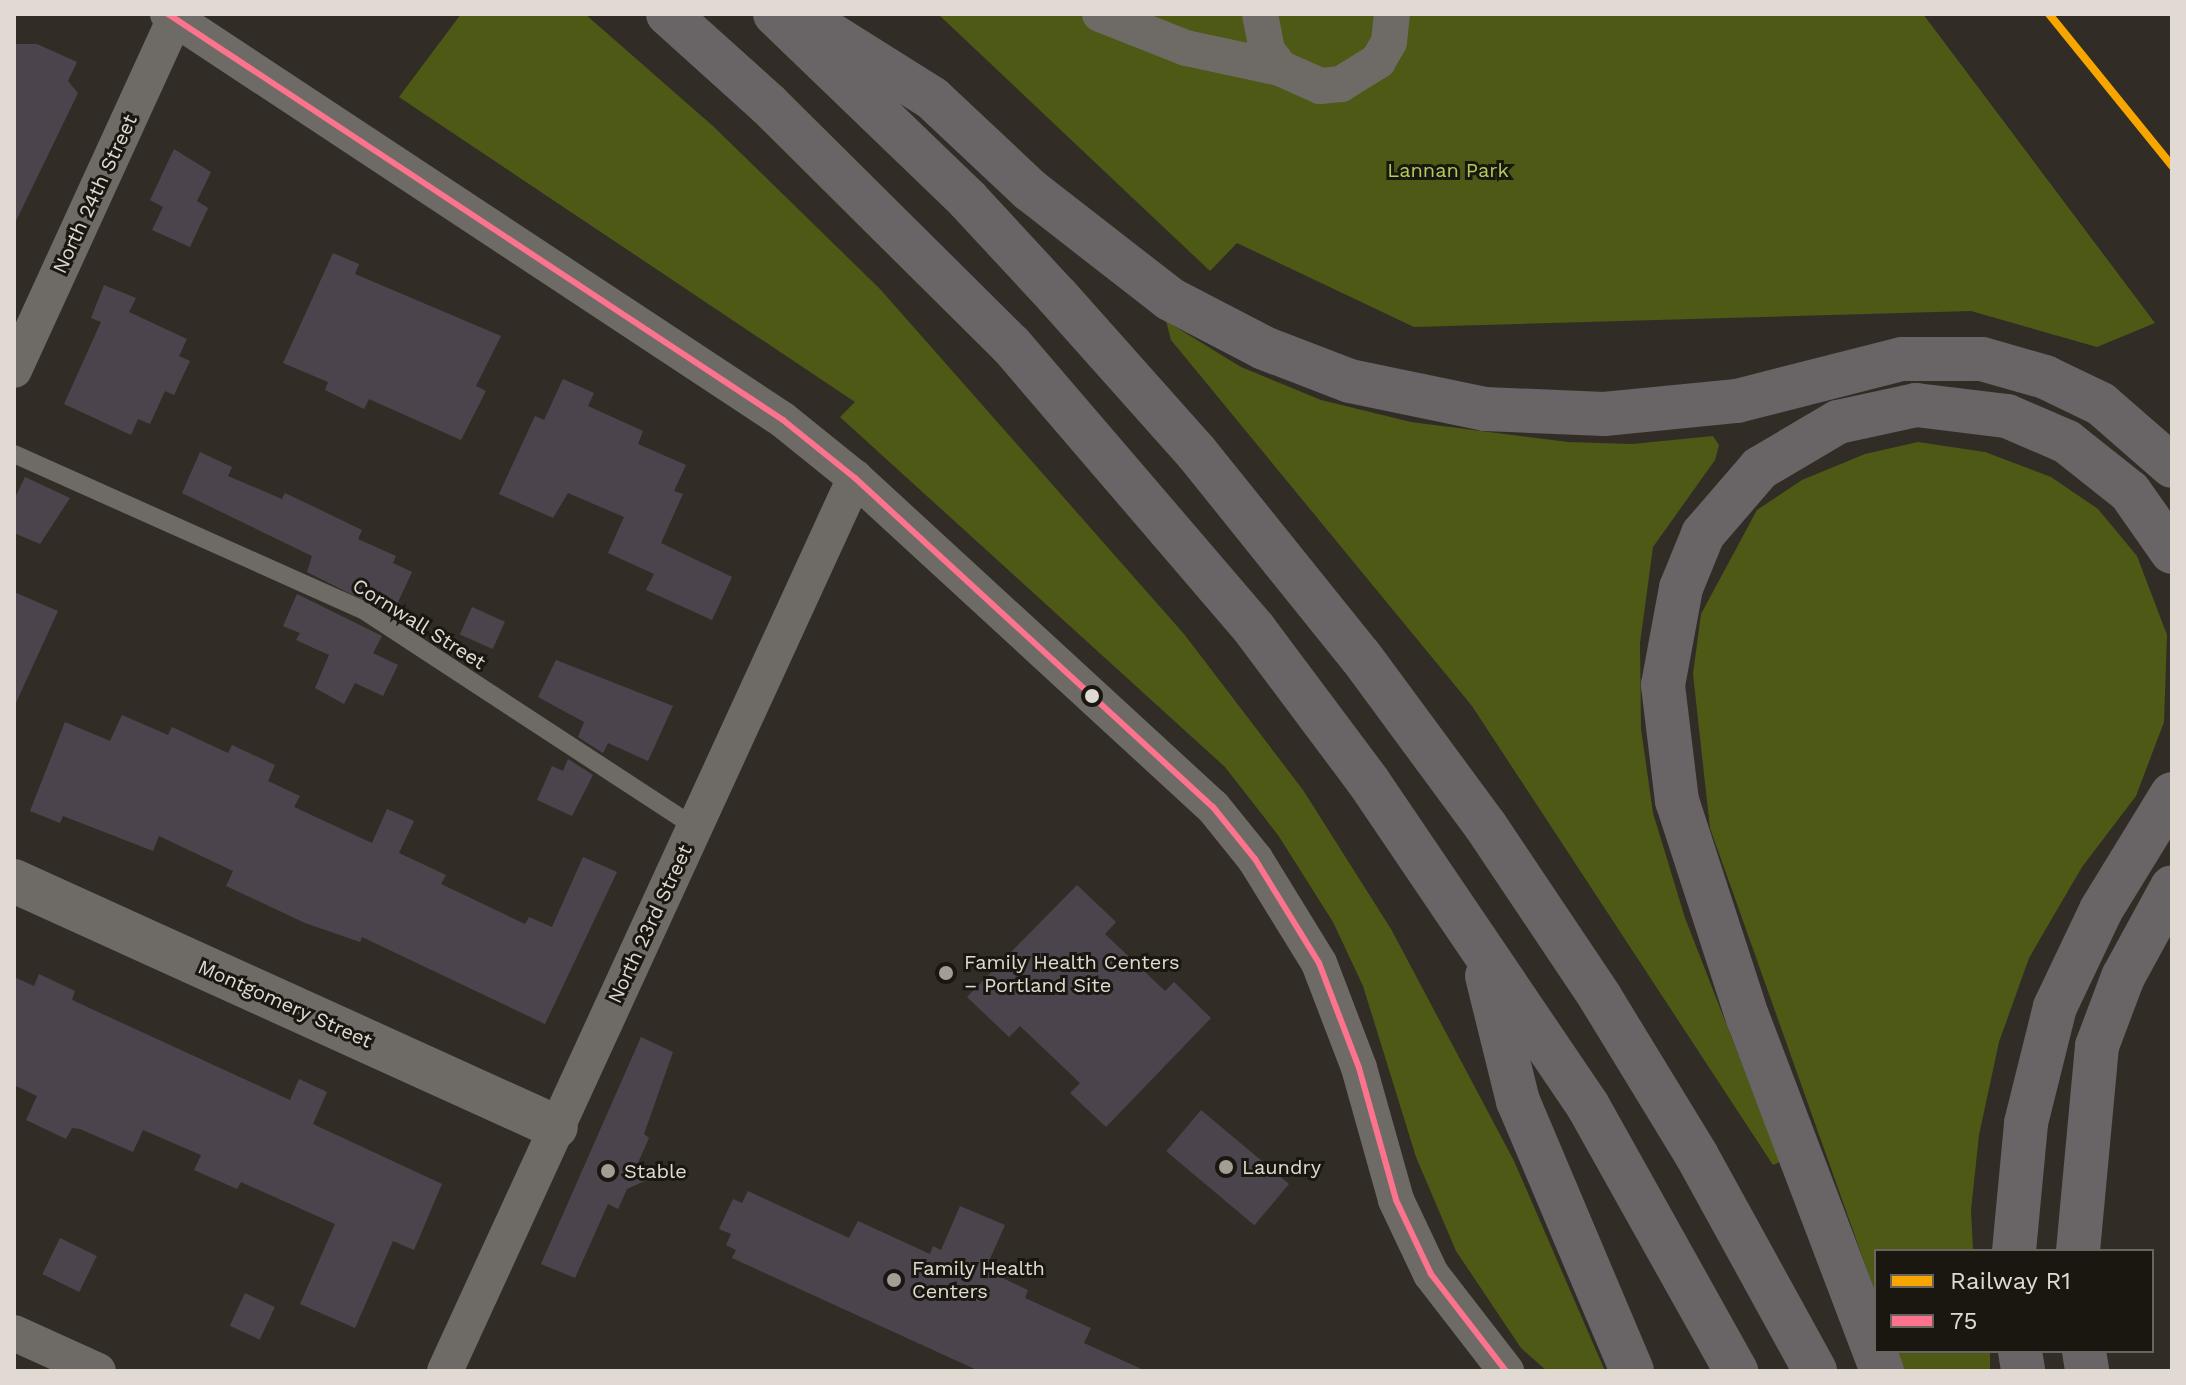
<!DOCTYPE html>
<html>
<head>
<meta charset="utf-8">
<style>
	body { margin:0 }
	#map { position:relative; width:2186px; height:1385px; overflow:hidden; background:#312d26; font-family:"Work Sans",sans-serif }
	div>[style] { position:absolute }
	.green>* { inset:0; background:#4e5915; transform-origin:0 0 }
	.building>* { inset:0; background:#4c444d; transform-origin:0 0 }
	.service>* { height:18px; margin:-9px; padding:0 9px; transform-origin:9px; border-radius:9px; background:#6e6b66 }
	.minor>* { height:36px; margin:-18px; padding:0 18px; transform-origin:18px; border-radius:18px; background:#6e6b66 }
	.tertiary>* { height:44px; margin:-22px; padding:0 22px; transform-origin:22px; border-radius:22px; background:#6e6b66 }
	.motorway>* { height:44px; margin:-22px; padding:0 22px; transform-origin:22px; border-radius:22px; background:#696465 }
	.bus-1>* { height:6px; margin:-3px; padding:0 3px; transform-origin:3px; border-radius:3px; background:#fc738d }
	.rail-1>* { height:8px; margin:-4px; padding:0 4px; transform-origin:4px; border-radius:4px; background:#f7a600 }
	.dots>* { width:22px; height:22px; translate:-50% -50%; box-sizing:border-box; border:4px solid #1a1711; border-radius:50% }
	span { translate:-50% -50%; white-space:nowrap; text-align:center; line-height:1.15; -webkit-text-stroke:6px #1a1711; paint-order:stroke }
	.park-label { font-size:20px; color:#b3cb5a }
	.street-label { font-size:20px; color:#e0dad2 }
	.poi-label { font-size:20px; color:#e0dad2 }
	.left { translate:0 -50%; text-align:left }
	.frame { position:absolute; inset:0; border:16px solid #e0dad2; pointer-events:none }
	.legend { position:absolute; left:1874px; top:1249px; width:280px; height:104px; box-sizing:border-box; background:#1a1711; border:2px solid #69655e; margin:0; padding:10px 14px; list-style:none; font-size:24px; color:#e0dad2 }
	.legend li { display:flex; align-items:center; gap:16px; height:40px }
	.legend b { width:40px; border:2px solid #69655e }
</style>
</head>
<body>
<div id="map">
	<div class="green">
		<i style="clip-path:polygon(461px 14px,585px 14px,714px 127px,880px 289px,1184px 634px,1303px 790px,1391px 929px,1514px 1161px,1605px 1371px,1547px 1371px,1521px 1348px,1456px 1251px,1416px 1157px,1363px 986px,1333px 922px,1278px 835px,1225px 767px,840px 417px,855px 402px,399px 97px)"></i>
		<i style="clip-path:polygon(938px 14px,1923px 14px,2155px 323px,2097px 347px,1971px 311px,1414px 327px,1237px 243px,1210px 271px)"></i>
		<i style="clip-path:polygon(1166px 321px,1241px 367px,1321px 400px,1411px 422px,1568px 442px,1632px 444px,1713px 436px,1719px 445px,1715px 460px,1653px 547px,1640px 643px,1641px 729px,1653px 813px,1685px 918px,1780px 1162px,1773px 1165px,1472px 706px,1171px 340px)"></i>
		<i style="clip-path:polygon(1918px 442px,1985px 452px,2051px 477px,2098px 509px,2137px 556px,2167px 635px,2164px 722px,2136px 796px,2082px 867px,2029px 958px,1999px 1042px,1979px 1135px,1971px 1210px,1973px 1251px,1876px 1251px,1876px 1295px,1710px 828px,1693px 674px,1701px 614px,1757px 510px,1802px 480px,1865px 454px)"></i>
		<i style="left:1896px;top:1351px;width:94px;height:21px"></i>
	</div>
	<div class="building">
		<i style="clip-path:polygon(14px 44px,37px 44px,77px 62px,68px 81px,78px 93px,14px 225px)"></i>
		<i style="clip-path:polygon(174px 149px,211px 172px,197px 201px,208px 208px,190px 247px,152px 230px,163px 207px,150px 200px)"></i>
		<i style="clip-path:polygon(333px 253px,359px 264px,355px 274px,501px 336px,476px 386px,486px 391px,461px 440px,369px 399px,364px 409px,325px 390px,328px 382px,283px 363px)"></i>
		<i style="clip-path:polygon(104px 285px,136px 298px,129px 312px,187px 339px,179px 356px,190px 361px,174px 395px,165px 391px,150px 424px,138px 419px,131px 435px,64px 404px,101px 322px,91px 318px)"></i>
		<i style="clip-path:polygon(563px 379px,594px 393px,588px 406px,643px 431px,638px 444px,686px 465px,674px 491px,683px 494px,661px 543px,732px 577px,712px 620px,646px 590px,654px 574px,608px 553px,624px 517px,568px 493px,553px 518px,499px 494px,535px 416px,544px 420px)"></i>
		<i style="clip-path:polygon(200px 452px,232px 467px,228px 476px,282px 499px,285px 493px,306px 503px,362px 530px,358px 539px,396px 556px,393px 563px,412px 572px,392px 615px,307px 572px,312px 556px,182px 493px)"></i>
		<i style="clip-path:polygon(25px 477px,70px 498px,40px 544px,14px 533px,14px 500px)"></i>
		<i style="clip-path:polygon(14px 592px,58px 611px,14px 707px)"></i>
		<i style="clip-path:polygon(297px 594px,382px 636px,373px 653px,398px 665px,383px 696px,355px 683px,344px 704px,315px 688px,329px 655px,296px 640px,300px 633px,283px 626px)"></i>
		<i style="left:472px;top:607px;width:36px;height:30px;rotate:24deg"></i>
		<i style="clip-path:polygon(556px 660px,673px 706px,648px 761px,608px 743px,603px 753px,578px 737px,584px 722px,538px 697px)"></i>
		<i style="clip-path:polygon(122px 715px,168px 735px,172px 727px,228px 753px,232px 745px,275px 765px,268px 781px,300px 796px,294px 807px,372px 843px,387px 809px,414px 821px,399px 853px,446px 875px,441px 884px,525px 924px,529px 917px,552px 927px,583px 857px,617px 872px,545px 1024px,362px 937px,360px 942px,305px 923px,226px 886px,233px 871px,159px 836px,153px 851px,63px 816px,60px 823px,30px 811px,65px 722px,110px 741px)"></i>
		<i style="clip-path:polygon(568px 759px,593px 775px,572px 816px,537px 800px,552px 766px,563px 771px)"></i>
		<i style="clip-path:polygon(1077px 885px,1116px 922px,1105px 934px,1165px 991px,1174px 982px,1211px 1018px,1106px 1127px,1070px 1093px,1080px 1083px,1020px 1026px,1009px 1037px,967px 997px)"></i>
		<i style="clip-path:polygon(39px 974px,75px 991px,72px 1000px,290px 1100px,299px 1079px,327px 1092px,313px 1124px,442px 1184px,414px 1250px,393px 1241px,355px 1328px,300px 1304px,335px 1224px,241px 1182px,237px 1189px,194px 1170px,201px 1155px,143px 1130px,133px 1152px,80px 1129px,72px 1128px,66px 1139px,26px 1120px,37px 1096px,14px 1085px,14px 977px,34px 986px)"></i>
		<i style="clip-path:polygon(641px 1037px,673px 1052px,644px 1134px,649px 1138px,637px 1165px,647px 1180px,627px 1189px,618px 1209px,608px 1204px,575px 1278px,541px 1264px)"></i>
		<i style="left:1201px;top:1110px;width:115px;height:54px;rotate:40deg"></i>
		<i style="clip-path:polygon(748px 1191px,849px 1238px,858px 1221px,930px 1254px,933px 1246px,941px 1250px,960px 1206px,1005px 1225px,985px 1270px,1028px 1290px,1025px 1298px,1091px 1328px,1084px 1343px,1146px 1371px,979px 1371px,732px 1258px,736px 1250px,726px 1245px,731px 1234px,719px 1229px,733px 1199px,742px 1203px)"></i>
		<i style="left:60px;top:1238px;width:41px;height:40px;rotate:26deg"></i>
		<i style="left:245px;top:1293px;width:33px;height:36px;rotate:25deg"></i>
	</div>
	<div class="service">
		<i style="left:14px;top:454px;width:382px;rotate:24.1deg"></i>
		<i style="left:363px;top:610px;width:396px;rotate:33.2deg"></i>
	</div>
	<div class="minor">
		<i style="left:168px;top:14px;width:737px;rotate:33.43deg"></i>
		<i style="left:783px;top:420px;width:92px;rotate:38.9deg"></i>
		<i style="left:855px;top:478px;width:486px;rotate:42.6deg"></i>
		<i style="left:1213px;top:807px;width:67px;rotate:51.1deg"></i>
		<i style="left:1255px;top:859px;width:122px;rotate:58.4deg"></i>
		<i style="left:1319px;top:963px;width:112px;rotate:69.1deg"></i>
		<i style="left:1359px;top:1068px;width:137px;rotate:74.3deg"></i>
		<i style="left:1396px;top:1200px;width:82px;rotate:64.7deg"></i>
		<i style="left:1431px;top:1274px;width:123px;rotate:52.3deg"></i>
		<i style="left:1100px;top:14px;width:92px;rotate:21.6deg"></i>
		<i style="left:1186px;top:48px;width:96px;rotate:12deg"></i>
		<i style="left:1260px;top:14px;width:37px;rotate:79deg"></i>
		<i style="left:1267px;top:50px;width:22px;rotate:54deg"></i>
		<i style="left:1280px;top:68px;width:44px;rotate:24.2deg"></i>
		<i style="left:1320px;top:86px;width:21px;rotate:-5deg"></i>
		<i style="left:1341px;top:84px;width:44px;rotate:-31.9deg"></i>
		<i style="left:1378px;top:61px;width:22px;rotate:-60deg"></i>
		<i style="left:1389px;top:42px;width:28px;rotate:-84deg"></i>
		<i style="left:14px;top:370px;width:387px;rotate:-65.4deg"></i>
		<i style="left:14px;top:1333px;width:92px;rotate:24.3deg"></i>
		<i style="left:445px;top:1371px;width:983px;rotate:-65.34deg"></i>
	</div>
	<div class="tertiary">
		<i style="left:14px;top:881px;width:595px;rotate:24.41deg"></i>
	</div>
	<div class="motorway">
		<i style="left:668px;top:14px;width:135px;rotate:42deg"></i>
		<i style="left:768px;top:104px;width:342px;rotate:44.8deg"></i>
		<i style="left:1011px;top:345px;width:375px;rotate:49.4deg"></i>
		<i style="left:1255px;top:630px;width:189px;rotate:53.2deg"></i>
		<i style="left:1368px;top:781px;width:392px;rotate:55.9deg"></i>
		<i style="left:1588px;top:1106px;width:304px;rotate:60.8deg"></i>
		<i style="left:775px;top:14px;width:268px;rotate:43.9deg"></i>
		<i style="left:968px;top:200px;width:131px;rotate:47.2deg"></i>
		<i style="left:1057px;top:296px;width:209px;rotate:48.3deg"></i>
		<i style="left:1196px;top:452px;width:263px;rotate:51.2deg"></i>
		<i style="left:1361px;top:657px;width:209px;rotate:53.6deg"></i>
		<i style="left:1485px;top:825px;width:207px;rotate:56.2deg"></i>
		<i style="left:1600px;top:997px;width:186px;rotate:58.6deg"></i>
		<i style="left:1697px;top:1156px;width:245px;rotate:61.2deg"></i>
		<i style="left:814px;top:24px;width:139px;rotate:32.1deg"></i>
		<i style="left:932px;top:98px;width:134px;rotate:43.2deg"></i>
		<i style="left:1030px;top:190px;width:177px;rotate:37.9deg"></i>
		<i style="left:1170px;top:299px;width:106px;rotate:27.5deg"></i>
		<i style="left:1264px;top:348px;width:92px;rotate:21deg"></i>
		<i style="left:1350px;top:381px;width:138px;rotate:11.7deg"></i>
		<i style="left:1485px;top:409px;width:119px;rotate:2.4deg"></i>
		<i style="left:1604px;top:414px;width:134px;rotate:-5.6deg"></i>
		<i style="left:1737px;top:401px;width:170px;rotate:-14.3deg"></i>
		<i style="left:1902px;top:359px;width:80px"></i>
		<i style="left:1982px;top:359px;width:66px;rotate:15.9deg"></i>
		<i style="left:2045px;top:377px;width:62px;rotate:25.7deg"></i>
		<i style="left:2101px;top:404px;width:94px;rotate:41.1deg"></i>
		<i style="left:1487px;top:976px;width:129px;rotate:76.1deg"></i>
		<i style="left:1518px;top:1101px;width:293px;rotate:67.1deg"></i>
		<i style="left:2014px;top:1251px;width:129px;rotate:-84.6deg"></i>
		<i style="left:2026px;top:1123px;width:120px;rotate:-76deg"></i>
		<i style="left:2055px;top:1007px;width:107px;rotate:-64.6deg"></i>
		<i style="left:2101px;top:910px;width:136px;rotate:-58.5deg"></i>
		<i style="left:2078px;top:1251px;width:206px;rotate:-84.7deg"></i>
		<i style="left:2097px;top:1046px;width:74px;rotate:-69.4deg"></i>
		<i style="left:2123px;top:977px;width:102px;rotate:-61.4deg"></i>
		<i style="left:2020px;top:1351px;width:20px;rotate:81deg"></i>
		<i style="left:2084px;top:1351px;width:20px;rotate:81deg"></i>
		<i style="left:1882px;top:1371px;width:377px;rotate:-110.8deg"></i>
		<i style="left:1748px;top:1019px;width:229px;rotate:-108deg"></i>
		<i style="left:1677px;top:801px;width:117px;rotate:-96.9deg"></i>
		<i style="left:1663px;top:685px;width:99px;rotate:-79.5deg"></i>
		<i style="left:1681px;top:588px;width:58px;rotate:-67.8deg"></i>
		<i style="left:1703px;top:534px;width:87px;rotate:-49.2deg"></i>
		<i style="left:1760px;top:468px;width:91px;rotate:-30.5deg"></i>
		<i style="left:1838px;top:422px;width:80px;rotate:-12.3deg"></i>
		<i style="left:1916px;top:405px;width:92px;rotate:6.9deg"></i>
		<i style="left:2007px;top:416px;width:65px;rotate:23.4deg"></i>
		<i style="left:2067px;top:442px;width:80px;rotate:38.4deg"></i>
		<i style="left:2130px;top:492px;width:73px;rotate:55deg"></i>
	</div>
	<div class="bus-1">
		<i style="left:168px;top:14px;width:737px;rotate:33.43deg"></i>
		<i style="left:783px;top:420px;width:92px;rotate:38.9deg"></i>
		<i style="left:855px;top:478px;width:486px;rotate:42.6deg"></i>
		<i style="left:1213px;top:807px;width:67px;rotate:51.1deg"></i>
		<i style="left:1255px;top:859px;width:122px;rotate:58.4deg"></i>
		<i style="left:1319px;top:963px;width:112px;rotate:69.1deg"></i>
		<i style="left:1359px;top:1068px;width:137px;rotate:74.3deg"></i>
		<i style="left:1396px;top:1200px;width:82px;rotate:64.7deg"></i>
		<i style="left:1431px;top:1274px;width:123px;rotate:52.3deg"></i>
	</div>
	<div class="rail-1">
		<i style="left:2049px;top:14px;width:196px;rotate:51deg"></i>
	</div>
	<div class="dots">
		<i style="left:1092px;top:696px;background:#e0dad2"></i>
		<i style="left:946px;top:973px;background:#a39d96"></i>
		<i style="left:1226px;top:1167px;background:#a39d96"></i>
		<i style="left:608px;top:1171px;background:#a39d96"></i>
		<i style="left:894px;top:1280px;background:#a39d96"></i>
	</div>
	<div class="park-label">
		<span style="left:1448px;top:170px">Lannan Park</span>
	</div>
	<div class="street-label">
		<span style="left:95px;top:194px;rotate:-65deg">North 24th Street</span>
		<span style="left:419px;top:624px;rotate:32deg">Cornwall Street</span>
		<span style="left:650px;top:924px;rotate:-65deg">North 23rd Street</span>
		<span style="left:285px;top:1004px;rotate:24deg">Montgomery Street</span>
	</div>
	<div class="poi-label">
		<span class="left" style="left:964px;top:974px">Family Health Centers<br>– Portland Site</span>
		<span class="left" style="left:1242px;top:1167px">Laundry</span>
		<span class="left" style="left:624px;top:1171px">Stable</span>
		<span class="left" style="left:912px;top:1280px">Family Health<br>Centers</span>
	</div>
	<div class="frame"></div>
	<ul class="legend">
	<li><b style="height:10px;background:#f7a600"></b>Railway R1</li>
	<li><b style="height:10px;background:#fc738d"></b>75</li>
	</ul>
</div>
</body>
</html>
